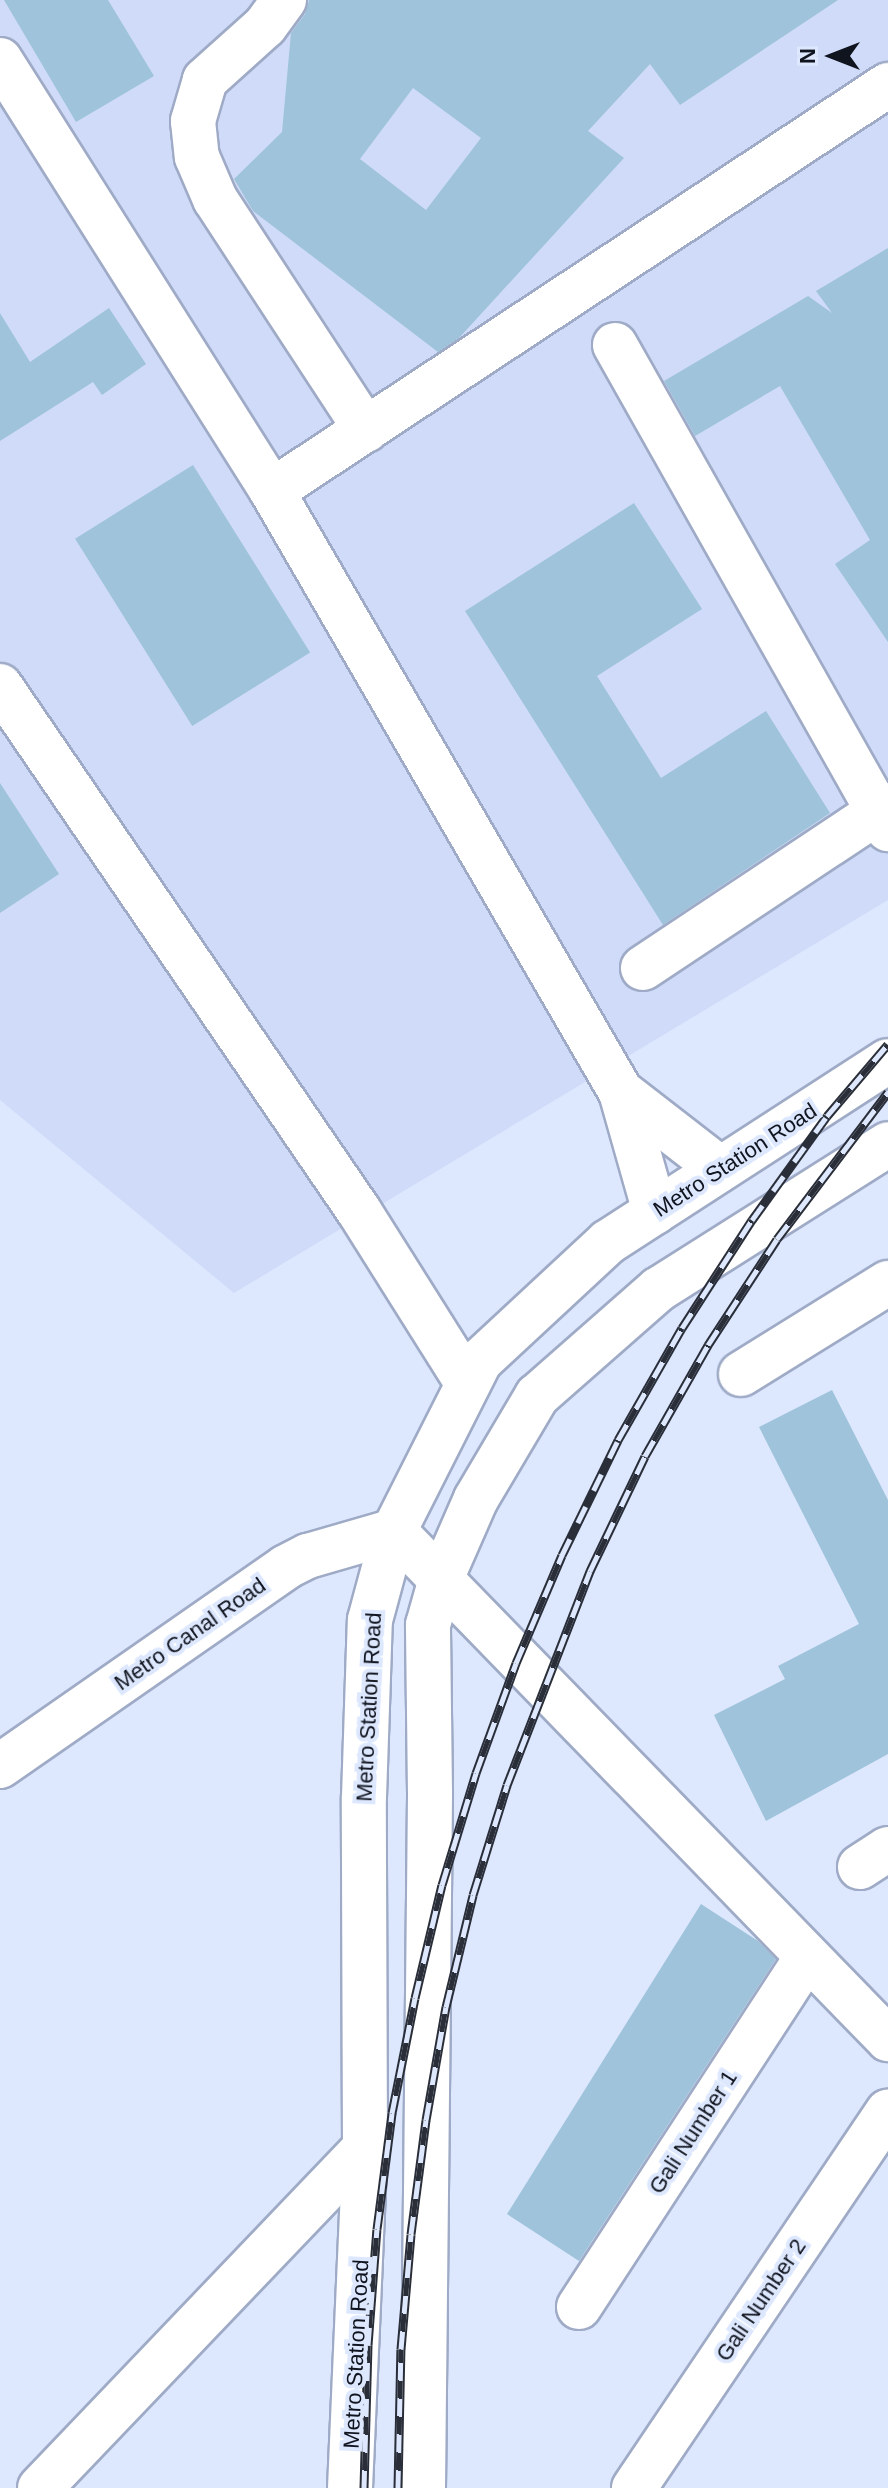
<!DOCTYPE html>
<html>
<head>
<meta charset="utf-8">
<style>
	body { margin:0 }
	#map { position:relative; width:888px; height:2488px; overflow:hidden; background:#dde8ff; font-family:Helvetica,sans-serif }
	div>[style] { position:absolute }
	.built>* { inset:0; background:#cfdbf8 }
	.building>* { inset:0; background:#9ec3da; transform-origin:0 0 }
	.roads { filter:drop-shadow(2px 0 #9fabc6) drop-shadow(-2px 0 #9fabc6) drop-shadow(0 2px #9fabc6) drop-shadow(0 -2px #9fabc6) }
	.minor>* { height:44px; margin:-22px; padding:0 22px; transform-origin:22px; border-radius:22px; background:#fff }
	.rail>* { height:9px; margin-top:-4.5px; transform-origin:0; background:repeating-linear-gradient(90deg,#dde8ff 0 18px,#292e39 0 36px); box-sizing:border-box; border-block:2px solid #292e39 }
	span { translate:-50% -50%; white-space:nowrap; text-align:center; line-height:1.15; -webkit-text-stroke:8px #dde8ff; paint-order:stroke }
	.street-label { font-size:22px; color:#10141e }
	.north { position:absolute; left:792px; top:16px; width:80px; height:80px; -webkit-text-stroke:6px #dde8ff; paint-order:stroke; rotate:270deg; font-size:22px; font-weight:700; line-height:32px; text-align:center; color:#10141e }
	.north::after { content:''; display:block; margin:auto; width:28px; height:36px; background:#10141e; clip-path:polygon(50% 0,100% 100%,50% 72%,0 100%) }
</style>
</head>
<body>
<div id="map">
	<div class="built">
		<i style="clip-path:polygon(0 0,888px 0,888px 900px,234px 1293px,0 1100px)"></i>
	</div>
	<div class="building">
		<i style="clip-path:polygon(4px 0,108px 0,154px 76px,76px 122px)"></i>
		<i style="clip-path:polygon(evenodd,309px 0,838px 0,680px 105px,650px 64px,588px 131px,624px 158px,459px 338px,438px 352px,253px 211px,234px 179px,282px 132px,291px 33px,305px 14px,309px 0,413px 88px,481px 138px,426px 210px,360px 159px,413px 88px)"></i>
		<i style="clip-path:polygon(888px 248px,888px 642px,835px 564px,870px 540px,780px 386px,695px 436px,664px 381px,808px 296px,832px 313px,816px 291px)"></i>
		<i style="clip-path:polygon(109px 308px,146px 364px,102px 395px,93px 382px,0 441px,0 313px,30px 362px)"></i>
		<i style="left:193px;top:465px;width:221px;height:139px;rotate:58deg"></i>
		<i style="clip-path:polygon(634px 503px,702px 609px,597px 676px,661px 778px,766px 711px,830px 813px,663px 925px,465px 611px)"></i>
		<i style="clip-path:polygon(0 783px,59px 874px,0 913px)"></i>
		<i style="clip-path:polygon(832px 1390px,888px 1500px,888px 1754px,766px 1821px,714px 1715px,785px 1679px,778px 1666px,859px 1624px,759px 1427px)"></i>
		<i style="clip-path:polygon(701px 1904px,758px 1941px,776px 1959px,579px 2261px,507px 2214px)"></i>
	</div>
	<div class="roads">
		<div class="minor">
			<i style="left:284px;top:0;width:32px;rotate:126deg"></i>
			<i style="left:265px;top:26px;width:81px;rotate:138deg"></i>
			<i style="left:205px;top:80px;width:43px;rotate:106.3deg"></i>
			<i style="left:193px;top:121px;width:36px;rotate:84deg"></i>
			<i style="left:197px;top:157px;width:46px;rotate:66.8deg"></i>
			<i style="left:215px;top:199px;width:276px;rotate:56.8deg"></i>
			<i style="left:0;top:60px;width:510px;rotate:57.74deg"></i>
			<i style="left:272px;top:491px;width:695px;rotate:59.86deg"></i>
			<i style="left:615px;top:345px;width:556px;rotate:60.57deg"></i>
			<i style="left:272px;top:491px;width:738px;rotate:-33.39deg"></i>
			<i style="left:0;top:686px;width:636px;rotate:55.64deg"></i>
			<i style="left:359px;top:1211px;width:204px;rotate:57.8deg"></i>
			<i style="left:643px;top:968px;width:294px;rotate:-33.6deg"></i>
			<i style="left:655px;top:1212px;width:125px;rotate:-105.8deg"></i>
			<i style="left:621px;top:1092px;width:124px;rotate:37.8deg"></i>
			<i style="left:741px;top:1374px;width:173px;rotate:-31.8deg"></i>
			<i style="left:0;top:1766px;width:348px;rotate:-34.8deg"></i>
			<i style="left:286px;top:1567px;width:25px;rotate:-27deg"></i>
			<i style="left:308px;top:1556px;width:90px;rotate:-16.2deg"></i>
			<i style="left:394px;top:1531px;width:709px;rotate:45.8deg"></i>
			<i style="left:860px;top:1867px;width:33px;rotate:-33deg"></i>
			<i style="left:579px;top:2307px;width:418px;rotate:-56.9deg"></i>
			<i style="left:40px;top:2488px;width:470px;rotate:-46.3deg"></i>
			<i style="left:350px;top:2488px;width:340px;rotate:-87.5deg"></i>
			<i style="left:365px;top:2148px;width:351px;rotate:-90.2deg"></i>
			<i style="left:364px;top:1797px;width:177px;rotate:-88.1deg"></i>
			<i style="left:370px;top:1620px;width:92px;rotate:-74.9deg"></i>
			<i style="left:394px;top:1531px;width:191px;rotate:-63.2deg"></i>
			<i style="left:480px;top:1361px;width:175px;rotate:-42.9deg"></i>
			<i style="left:608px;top:1242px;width:333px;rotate:-32.9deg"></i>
			<i style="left:423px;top:2488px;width:695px;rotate:-89.42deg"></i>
			<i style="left:430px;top:1793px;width:168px;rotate:-90.7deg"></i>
			<i style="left:428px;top:1625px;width:48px;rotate:-74.2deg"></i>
			<i style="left:441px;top:1579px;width:87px;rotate:-66.4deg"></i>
			<i style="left:476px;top:1499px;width:120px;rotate:-59.4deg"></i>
			<i style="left:537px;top:1396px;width:162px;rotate:-41.3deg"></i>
			<i style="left:659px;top:1289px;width:271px;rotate:-32.3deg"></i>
			<i style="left:634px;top:2488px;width:454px;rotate:-56deg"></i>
		</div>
	</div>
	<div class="rail">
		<i style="left:364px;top:2488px;width:143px;rotate:-88.4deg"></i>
		<i style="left:368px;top:2345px;width:116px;rotate:-85.6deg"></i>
		<i style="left:377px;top:2229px;width:117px;rotate:-82.6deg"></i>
		<i style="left:392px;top:2113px;width:117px;rotate:-78.7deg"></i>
		<i style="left:415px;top:1998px;width:116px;rotate:-76.6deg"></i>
		<i style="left:442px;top:1885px;width:117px;rotate:-73.1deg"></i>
		<i style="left:476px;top:1773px;width:117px;rotate:-70deg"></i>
		<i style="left:516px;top:1663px;width:117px;rotate:-66.9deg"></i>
		<i style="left:562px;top:1555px;width:128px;rotate:-64deg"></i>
		<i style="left:618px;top:1440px;width:129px;rotate:-60.3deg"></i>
		<i style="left:682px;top:1328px;width:129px;rotate:-57.1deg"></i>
		<i style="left:752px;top:1220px;width:128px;rotate:-54.2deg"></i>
		<i style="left:827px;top:1116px;width:94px;rotate:-49.7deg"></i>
		<i style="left:398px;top:2488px;width:139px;rotate:-88.8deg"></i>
		<i style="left:401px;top:2349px;width:115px;rotate:-85deg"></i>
		<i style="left:411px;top:2234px;width:115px;rotate:-82.5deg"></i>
		<i style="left:426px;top:2120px;width:115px;rotate:-80deg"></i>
		<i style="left:446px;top:2007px;width:115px;rotate:-76.4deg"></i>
		<i style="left:473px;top:1895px;width:115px;rotate:-72.8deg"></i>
		<i style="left:507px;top:1785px;width:230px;rotate:-68.8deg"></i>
		<i style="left:590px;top:1571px;width:127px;rotate:-64.4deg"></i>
		<i style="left:645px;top:1456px;width:128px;rotate:-60.4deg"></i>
		<i style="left:708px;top:1345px;width:126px;rotate:-56.9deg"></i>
		<i style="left:777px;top:1239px;width:184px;rotate:-52.9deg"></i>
	</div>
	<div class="street-label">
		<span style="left:735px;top:1160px;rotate:-33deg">Metro Station Road</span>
		<span style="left:190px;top:1634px;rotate:-35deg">Metro Canal Road</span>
		<span style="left:369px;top:1707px;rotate:-87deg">Metro Station Road</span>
		<span style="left:693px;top:2132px;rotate:-57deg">Gali Number 1</span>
		<span style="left:761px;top:2300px;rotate:-56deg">Gali Number 2</span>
		<span style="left:356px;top:2354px;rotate:-87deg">Metro Station Road</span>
	</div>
	<div class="north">N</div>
</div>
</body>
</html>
